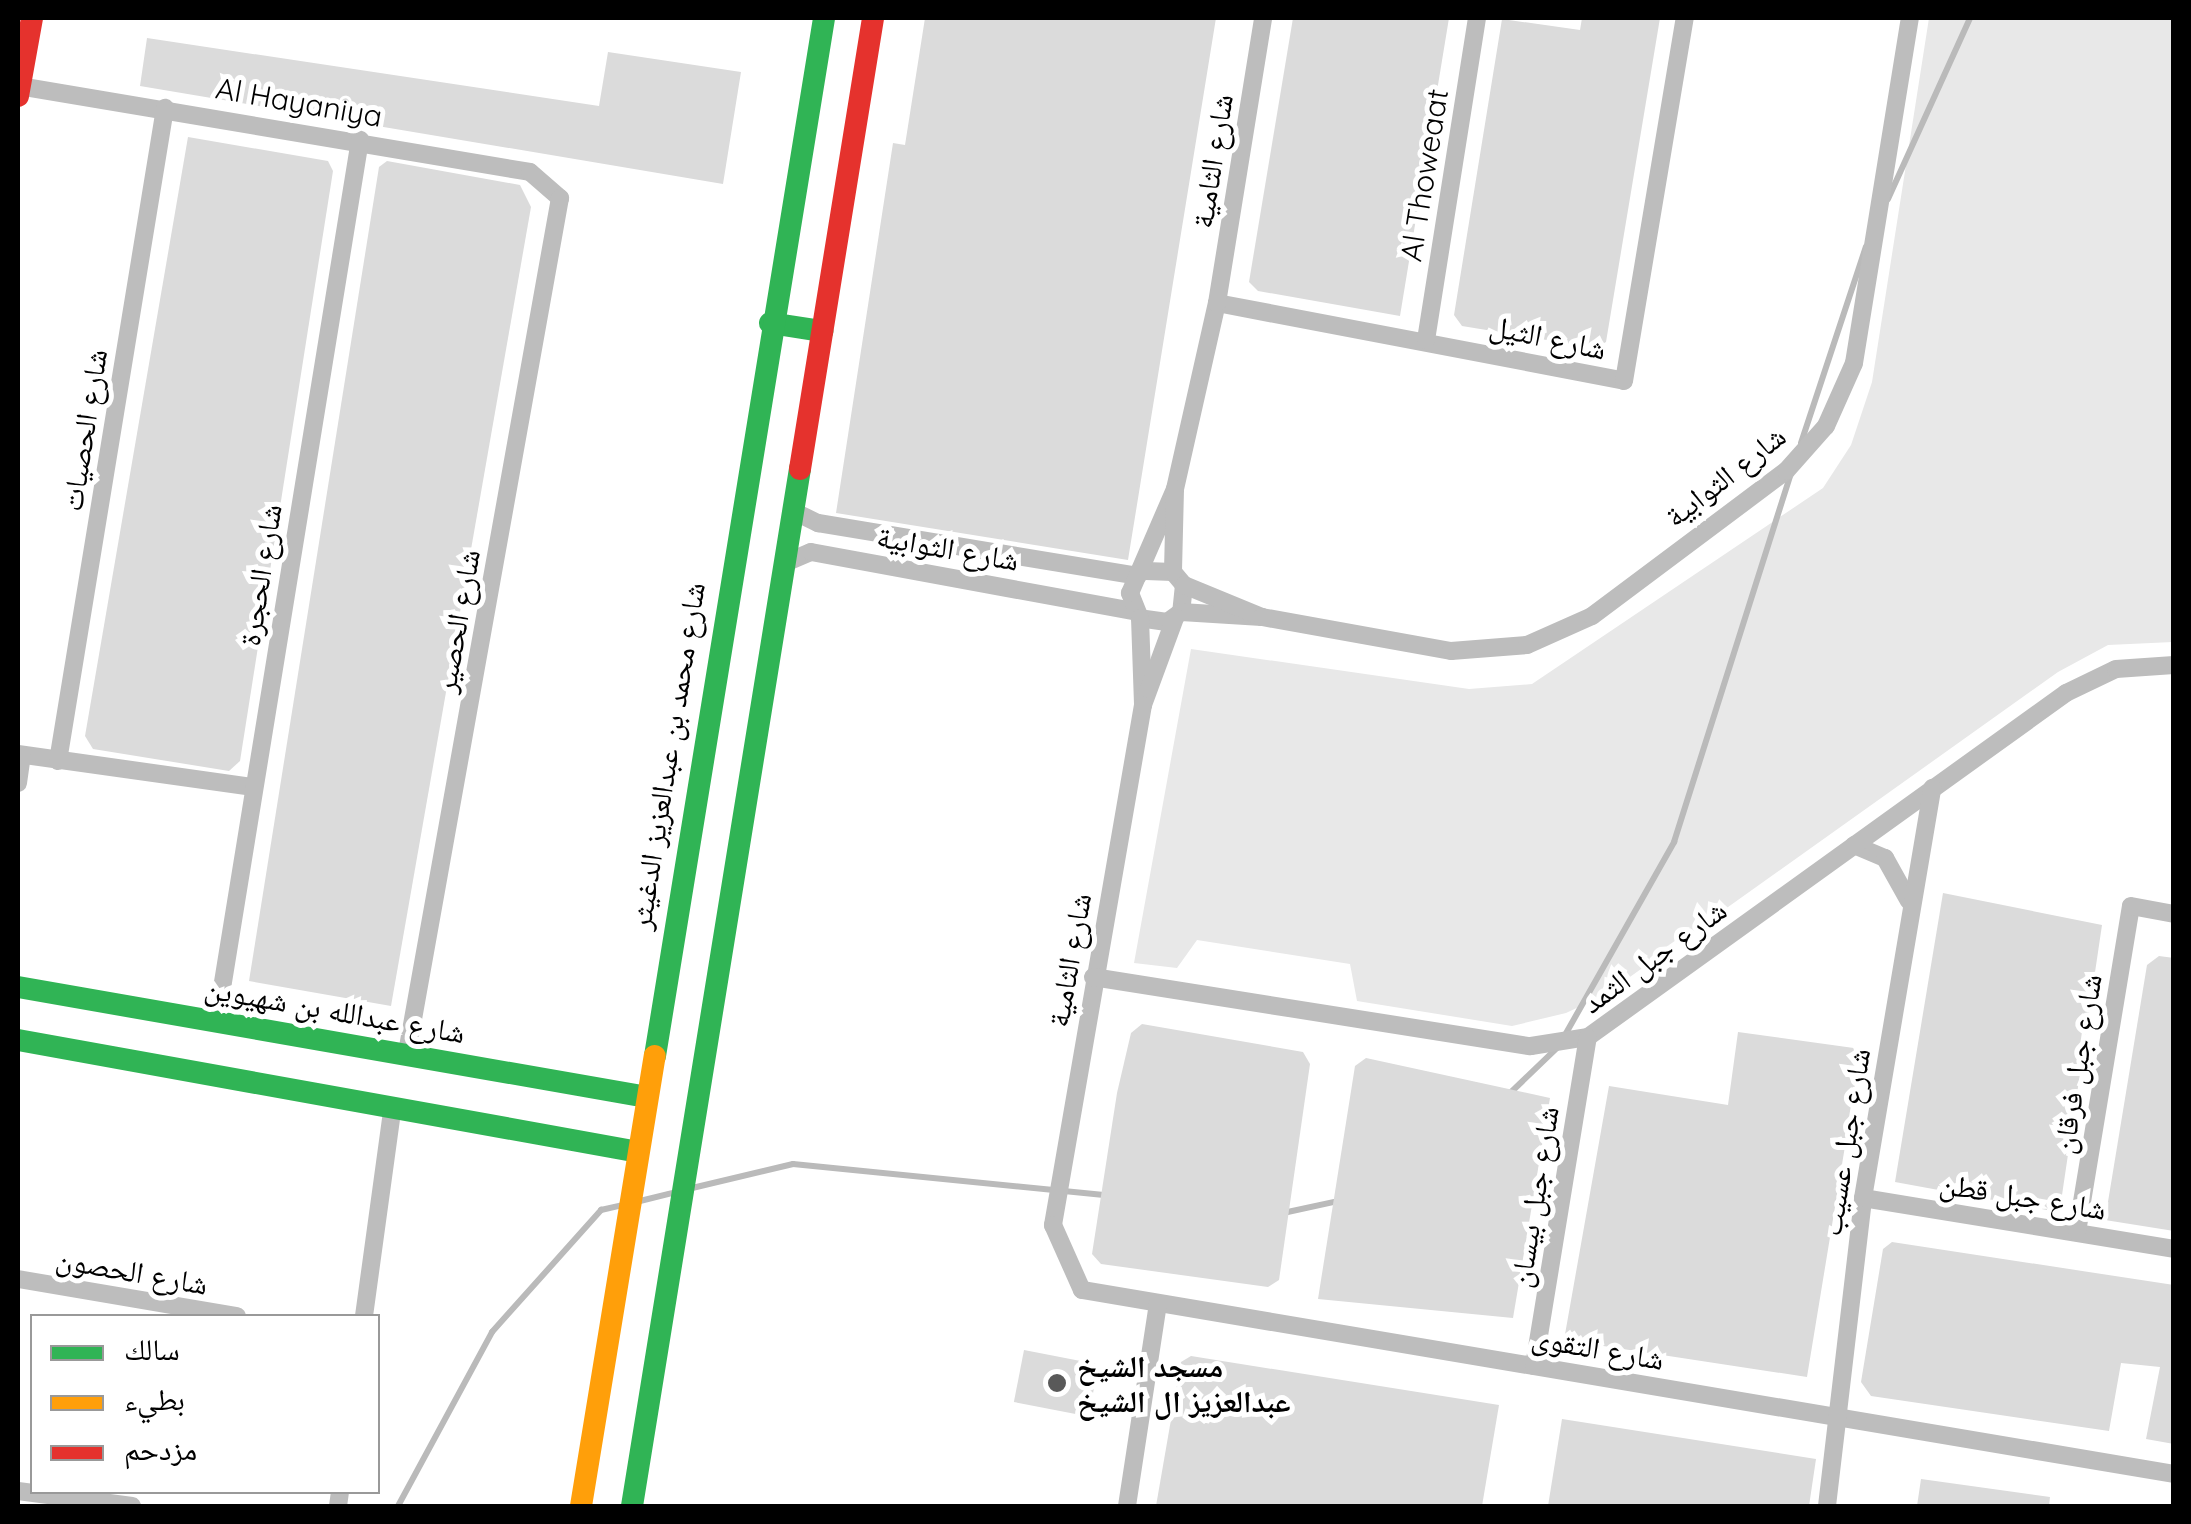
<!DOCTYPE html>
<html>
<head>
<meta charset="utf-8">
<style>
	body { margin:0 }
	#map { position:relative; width:2191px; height:1524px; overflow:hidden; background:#fff; font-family:Quicksand,"Noto Naskh Arabic",sans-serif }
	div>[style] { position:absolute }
	.green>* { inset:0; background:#e8e8e8 }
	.stream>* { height:6px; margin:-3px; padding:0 3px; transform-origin:3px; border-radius:3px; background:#bababa }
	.building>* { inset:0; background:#dbdbdb; transform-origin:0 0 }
	.street>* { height:18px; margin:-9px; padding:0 9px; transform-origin:9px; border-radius:9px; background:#bdbdbd }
	.fast>* { height:22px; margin:-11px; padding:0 11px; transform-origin:11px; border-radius:11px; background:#30b455 }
	.slow>* { height:22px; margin:-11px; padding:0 11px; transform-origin:11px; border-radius:11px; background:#ff9f0a }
	.jam>* { height:22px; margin:-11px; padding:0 11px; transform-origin:11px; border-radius:11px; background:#e5322d }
	.dots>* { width:28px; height:28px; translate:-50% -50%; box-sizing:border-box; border:5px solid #fff; border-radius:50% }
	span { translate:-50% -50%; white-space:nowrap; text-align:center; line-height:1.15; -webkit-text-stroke:10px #fff; paint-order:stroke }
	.street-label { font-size:30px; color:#000 }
	.poi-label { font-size:30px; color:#000; font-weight:700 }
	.left { translate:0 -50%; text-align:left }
	.frame { position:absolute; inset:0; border:20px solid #000; pointer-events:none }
	.legend { position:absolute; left:30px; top:1314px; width:350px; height:180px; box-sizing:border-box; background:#fff; border:2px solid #999; margin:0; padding:12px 18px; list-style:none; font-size:30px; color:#000 }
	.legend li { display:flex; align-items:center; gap:20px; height:50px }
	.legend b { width:50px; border:2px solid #999 }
</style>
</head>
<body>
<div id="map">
	<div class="green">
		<i style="clip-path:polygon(1929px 18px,2173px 18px,2173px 642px,2108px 645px,2058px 672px,1606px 994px,1566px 1013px,1512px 1026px,1357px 1001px,1350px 964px,1197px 940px,1177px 968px,1134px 963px,1191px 649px,1469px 689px,1532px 684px,1823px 488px,1851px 445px,1872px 382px)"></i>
	</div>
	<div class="stream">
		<i style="left:1888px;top:199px;width:199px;rotate:-65.6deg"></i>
		<i style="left:1801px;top:443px;width:207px;rotate:-71.7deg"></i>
		<i style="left:1565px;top:1035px;width:222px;rotate:-60.5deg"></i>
		<i style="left:1674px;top:842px;width:386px;rotate:-72.4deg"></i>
		<i style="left:1507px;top:1096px;width:72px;rotate:-43.9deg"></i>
		<i style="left:688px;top:1189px;width:108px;rotate:-13.4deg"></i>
		<i style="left:793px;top:1164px;width:315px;rotate:5.7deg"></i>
		<i style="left:640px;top:1201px;width:37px;rotate:-14deg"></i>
		<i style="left:1283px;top:1213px;width:56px;rotate:-12.3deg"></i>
		<i style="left:398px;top:1506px;width:198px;rotate:-61.6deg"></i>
		<i style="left:492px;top:1332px;width:164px;rotate:-48.2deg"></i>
		<i style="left:601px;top:1210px;width:23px;rotate:-13deg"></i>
	</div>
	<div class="building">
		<i style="clip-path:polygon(925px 18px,1216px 18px,1128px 560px,836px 513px,893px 143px,905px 145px)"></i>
		<i style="clip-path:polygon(1293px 18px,1449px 18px,1400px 316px,1258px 291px,1249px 282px)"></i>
		<i style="clip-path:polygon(1582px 18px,1660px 18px,1606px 342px,1595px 348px,1462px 326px,1454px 315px,1502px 19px,1580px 30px)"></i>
		<i style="clip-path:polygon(147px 38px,599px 106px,608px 52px,741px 72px,723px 184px,140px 86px)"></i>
		<i style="clip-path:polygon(188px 137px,328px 161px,333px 171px,240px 761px,229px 771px,93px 749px,85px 736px)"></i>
		<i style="clip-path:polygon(387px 161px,520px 185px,531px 207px,391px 1006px,249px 981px,379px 167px)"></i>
		<i style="clip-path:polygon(1943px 893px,2102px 925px,2062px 1195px,2047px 1210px,1895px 1182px)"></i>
		<i style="clip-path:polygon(2159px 956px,2174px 958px,2174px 1231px,2105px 1220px,2147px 965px)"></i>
		<i style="clip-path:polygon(1142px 1024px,1303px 1052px,1310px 1064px,1279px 1280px,1268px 1287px,1101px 1264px,1092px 1254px,1117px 1093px,1131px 1033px)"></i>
		<i style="clip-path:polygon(1738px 1032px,1861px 1049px,1807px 1377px,1564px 1340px,1609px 1086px,1728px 1105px)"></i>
		<i style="clip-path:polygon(1366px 1058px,1550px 1098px,1513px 1318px,1318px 1299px,1355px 1066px)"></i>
		<i style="clip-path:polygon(1892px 1242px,2174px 1285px,2174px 1444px,2146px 1439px,2160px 1367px,2121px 1363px,2109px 1431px,1871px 1396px,1861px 1382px,1883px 1249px)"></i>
		<i style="left:1024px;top:1350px;width:76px;height:53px;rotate:11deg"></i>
		<i style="clip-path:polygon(1191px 1356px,1499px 1405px,1482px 1506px,1156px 1506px,1181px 1362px)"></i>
		<i style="clip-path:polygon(1562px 1419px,1816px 1459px,1809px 1506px,1548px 1506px)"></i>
		<i style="clip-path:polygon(1921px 1479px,2050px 1497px,2049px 1506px,1917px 1506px)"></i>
	</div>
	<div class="street">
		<i style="left:19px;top:86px;width:518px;rotate:9.55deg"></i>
		<i style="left:530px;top:172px;width:40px;rotate:41deg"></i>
		<i style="left:560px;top:198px;width:869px;rotate:100.15deg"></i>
		<i style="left:1217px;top:303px;width:414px;rotate:10.8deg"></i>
		<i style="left:1624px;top:381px;width:368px;rotate:-80.5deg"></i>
		<i style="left:1426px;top:340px;width:326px;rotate:-81deg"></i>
		<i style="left:1175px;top:489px;width:191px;rotate:-77.3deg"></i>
		<i style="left:1217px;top:303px;width:289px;rotate:-80.8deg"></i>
		<i style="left:793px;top:511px;width:28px;rotate:26deg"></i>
		<i style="left:818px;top:523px;width:324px;rotate:9.4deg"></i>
		<i style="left:785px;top:563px;width:28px;rotate:-23deg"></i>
		<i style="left:811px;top:552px;width:328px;rotate:10.4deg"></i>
		<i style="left:1146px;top:571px;width:27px;rotate:2deg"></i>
		<i style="left:1173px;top:572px;width:17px;rotate:50deg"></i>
		<i style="left:1184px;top:585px;width:27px;rotate:96deg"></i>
		<i style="left:1181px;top:612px;width:17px;rotate:144deg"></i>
		<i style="left:1167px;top:622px;width:27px;rotate:-172deg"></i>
		<i style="left:1140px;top:618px;width:27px;rotate:-112deg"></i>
		<i style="left:1130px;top:593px;width:113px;rotate:-66.6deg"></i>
		<i style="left:1175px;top:489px;width:83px;rotate:91.4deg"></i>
		<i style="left:1181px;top:612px;width:81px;rotate:3.5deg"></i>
		<i style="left:1262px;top:617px;width:84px;rotate:-157.7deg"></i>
		<i style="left:1262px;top:617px;width:192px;rotate:10.2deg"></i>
		<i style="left:1451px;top:651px;width:76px;rotate:-4.5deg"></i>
		<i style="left:1527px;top:645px;width:71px;rotate:-24deg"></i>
		<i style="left:1592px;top:616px;width:242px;rotate:-36.8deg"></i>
		<i style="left:1786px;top:471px;width:60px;rotate:-48.4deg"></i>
		<i style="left:1826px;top:426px;width:69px;rotate:-66deg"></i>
		<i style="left:1854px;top:363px;width:350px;rotate:-80.8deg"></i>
		<i style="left:1140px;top:618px;width:87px;rotate:88deg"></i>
		<i style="left:1143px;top:705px;width:93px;rotate:-69.8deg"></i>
		<i style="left:1143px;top:705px;width:528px;rotate:99.82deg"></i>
		<i style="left:1053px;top:1225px;width:71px;rotate:66deg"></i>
		<i style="left:1082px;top:1290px;width:1107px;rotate:9.56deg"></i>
		<i style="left:18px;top:754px;width:236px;rotate:8deg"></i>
		<i style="left:58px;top:761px;width:662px;rotate:-80.69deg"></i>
		<i style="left:18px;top:783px;width:28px;rotate:-82deg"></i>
		<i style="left:1854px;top:845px;width:34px;rotate:23deg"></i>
		<i style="left:1885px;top:858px;width:49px;rotate:60.8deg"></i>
		<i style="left:1093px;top:977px;width:443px;rotate:9deg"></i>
		<i style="left:1531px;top:1046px;width:58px;rotate:-9deg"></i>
		<i style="left:1588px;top:1037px;width:589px;rotate:-35.74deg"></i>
		<i style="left:2066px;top:693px;width:55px;rotate:-25.6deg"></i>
		<i style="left:2116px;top:669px;width:58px;rotate:-3.9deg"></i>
		<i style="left:217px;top:1019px;width:891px;rotate:-80.76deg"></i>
		<i style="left:1863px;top:1198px;width:315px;rotate:9.3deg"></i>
		<i style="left:2077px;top:1232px;width:330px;rotate:-80.6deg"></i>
		<i style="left:2131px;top:906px;width:44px;rotate:10.5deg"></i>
		<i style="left:18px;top:1279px;width:222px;rotate:9.6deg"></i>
		<i style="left:364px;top:1316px;width:207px;rotate:-82.2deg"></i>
		<i style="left:1534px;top:1366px;width:333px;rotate:-80.7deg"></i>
		<i style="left:18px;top:1491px;width:115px;rotate:7.5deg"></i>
		<i style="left:338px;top:1506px;width:14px;rotate:-82deg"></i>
		<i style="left:1127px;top:1506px;width:204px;rotate:-81.3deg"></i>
		<i style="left:1827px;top:1506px;width:310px;rotate:-83.3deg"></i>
		<i style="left:1863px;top:1198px;width:416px;rotate:-80.4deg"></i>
	</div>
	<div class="fast">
		<i style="left:770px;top:323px;width:53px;rotate:8.7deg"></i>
		<i style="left:18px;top:987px;width:632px;rotate:9.92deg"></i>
		<i style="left:18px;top:1040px;width:625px;rotate:10.23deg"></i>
		<i style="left:655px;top:1056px;width:1052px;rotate:-80.75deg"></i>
		<i style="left:632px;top:1506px;width:1051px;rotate:-80.8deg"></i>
	</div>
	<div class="slow">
		<i style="left:581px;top:1506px;width:456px;rotate:-80.7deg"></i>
	</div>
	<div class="jam">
		<i style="left:18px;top:96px;width:79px;rotate:-79.8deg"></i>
		<i style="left:800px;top:469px;width:457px;rotate:-80.8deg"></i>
	</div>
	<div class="dots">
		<i style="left:1057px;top:1383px;background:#595959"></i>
	</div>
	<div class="street-label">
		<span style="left:299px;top:102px;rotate:10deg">Al Hayaniya</span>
		<span style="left:1212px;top:161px;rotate:-81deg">شارع الثامية</span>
		<span style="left:1424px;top:175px;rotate:-81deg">Al Thoweaat</span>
		<span style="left:1548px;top:337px;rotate:12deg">شارع الثيل</span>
		<span style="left:84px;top:430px;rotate:-81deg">شارع الحصيات</span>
		<span style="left:1725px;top:476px;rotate:-38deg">شارع الثوابية</span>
		<span style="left:948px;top:548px;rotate:10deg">شارع الثوابية</span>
		<span style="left:260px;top:575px;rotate:-81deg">شارع الحجرة</span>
		<span style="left:457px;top:621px;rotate:-80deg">شارع الحصير</span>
		<span style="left:667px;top:756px;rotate:-81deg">شارع محمد بن عبدالعزيز الدغيثر</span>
		<span style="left:1654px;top:956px;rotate:-36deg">شارع جبل الثمد</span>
		<span style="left:1069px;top:960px;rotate:-80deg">شارع الثامية</span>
		<span style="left:335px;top:1010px;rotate:10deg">شارع عبدالله بن شهيوين</span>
		<span style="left:2077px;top:1064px;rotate:-81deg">شارع جبل فرقان</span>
		<span style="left:1845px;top:1142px;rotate:-81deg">شارع جبل عسيب</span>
		<span style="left:2023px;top:1196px;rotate:9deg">شارع جبل قطن</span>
		<span style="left:1534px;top:1197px;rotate:-81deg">شارع جبل بيسان</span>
		<span style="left:132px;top:1271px;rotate:10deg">شارع الحصون</span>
		<span style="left:1598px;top:1348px;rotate:10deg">شارع التقوى</span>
	</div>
	<div class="poi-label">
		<span class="left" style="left:1077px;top:1383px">مسجد الشيخ<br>عبدالعزيز ال الشيخ</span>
	</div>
	<div class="frame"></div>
	<ul class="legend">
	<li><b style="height:12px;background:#30b455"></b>سالك</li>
	<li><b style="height:12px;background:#ff9f0a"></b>بطيء</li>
	<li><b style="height:12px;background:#e5322d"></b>مزدحم</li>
	</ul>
</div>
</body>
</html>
